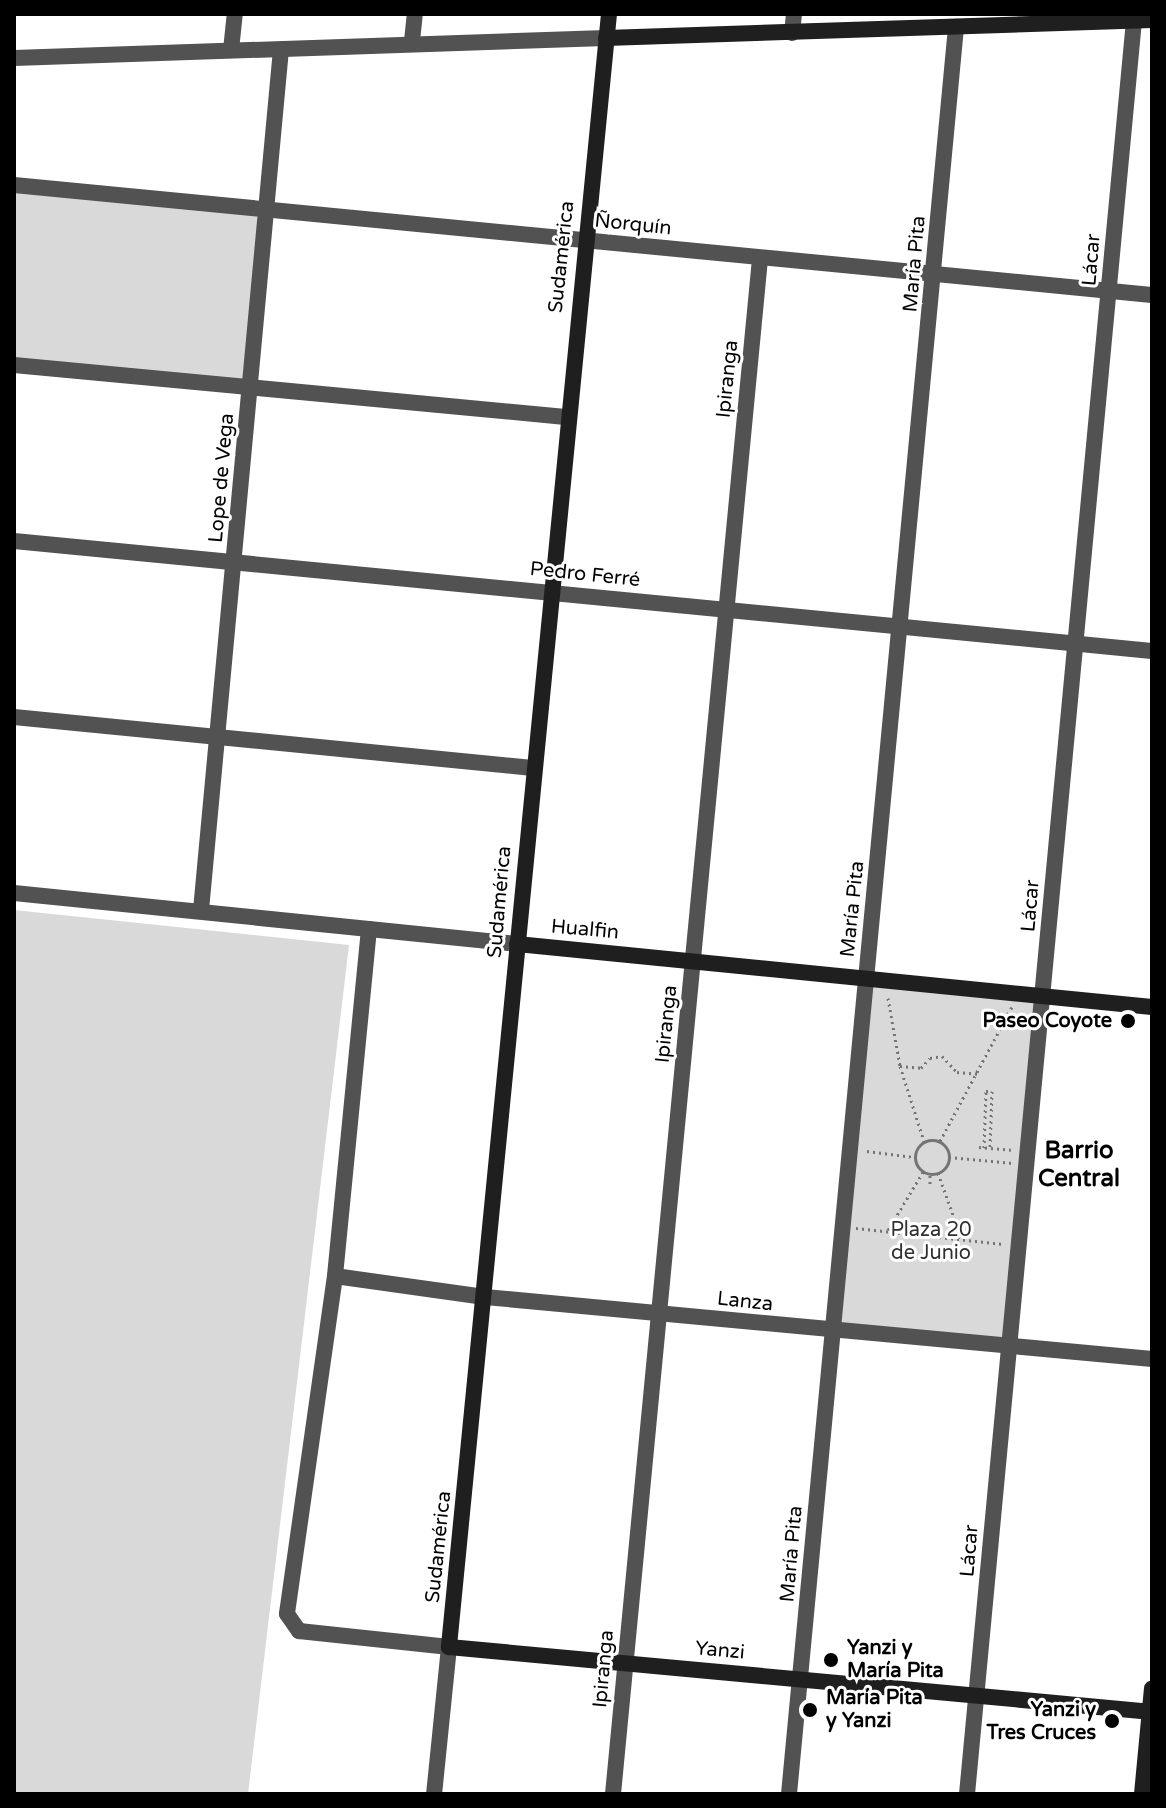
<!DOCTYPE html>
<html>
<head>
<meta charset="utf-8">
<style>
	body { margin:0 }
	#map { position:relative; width:1166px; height:1808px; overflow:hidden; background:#fff; font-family:"Varela Round",sans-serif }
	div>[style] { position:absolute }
	.green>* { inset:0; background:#d9d9d9; transform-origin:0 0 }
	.path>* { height:3px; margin-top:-1.5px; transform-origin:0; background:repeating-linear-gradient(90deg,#747474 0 2px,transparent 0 6px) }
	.path>.ring { margin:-1.5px; padding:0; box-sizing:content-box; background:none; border:3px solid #747474; border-radius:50% }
	.street>* { height:16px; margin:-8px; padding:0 8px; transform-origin:8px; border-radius:8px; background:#525252 }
	.secondary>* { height:16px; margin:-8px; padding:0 8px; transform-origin:8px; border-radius:8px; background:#1f1f1f }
	.dots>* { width:22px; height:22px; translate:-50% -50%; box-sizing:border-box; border:4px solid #fff; border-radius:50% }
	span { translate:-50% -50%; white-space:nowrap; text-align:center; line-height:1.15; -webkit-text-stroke:6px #fff; paint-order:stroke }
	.street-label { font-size:20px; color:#000 }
	.poi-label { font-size:20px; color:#000; font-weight:700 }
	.right { translate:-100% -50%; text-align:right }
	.left { translate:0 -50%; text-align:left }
	.park-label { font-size:20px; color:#303030 }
	.quarter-label { font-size:24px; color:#000; font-weight:700 }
	.frame { position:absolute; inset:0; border:16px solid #000; pointer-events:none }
</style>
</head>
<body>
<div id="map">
	<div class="green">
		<i style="left:14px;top:185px;width:255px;height:180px;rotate:5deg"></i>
		<i style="clip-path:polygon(14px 910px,349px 945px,248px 1794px,14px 1794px)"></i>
		<i style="left:866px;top:979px;width:178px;height:353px;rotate:5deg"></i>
	</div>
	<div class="path">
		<i style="left:888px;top:998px;width:69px;rotate:80deg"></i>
		<i style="left:900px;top:1066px;width:79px;rotate:72.3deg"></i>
		<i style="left:900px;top:1066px;width:21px;rotate:5deg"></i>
		<i style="left:921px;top:1068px;width:13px;rotate:-48deg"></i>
		<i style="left:930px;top:1058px;width:12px;rotate:-9deg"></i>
		<i style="left:942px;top:1056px;width:22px;rotate:47deg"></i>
		<i style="left:957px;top:1072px;width:21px;rotate:5deg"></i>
		<i class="ring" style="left:915px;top:1140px;width:31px;height:31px"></i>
		<i style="left:940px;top:1141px;width:152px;rotate:-61.8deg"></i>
		<i style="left:979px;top:1147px;width:32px;rotate:5deg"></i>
		<i style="left:984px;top:1148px;width:57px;rotate:-88deg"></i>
		<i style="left:986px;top:1091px;width:6px"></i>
		<i style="left:992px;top:1091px;width:57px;rotate:92deg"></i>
		<i style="left:867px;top:1151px;width:47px;rotate:7.3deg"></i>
		<i style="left:949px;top:1157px;width:64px;rotate:5.4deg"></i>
		<i style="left:938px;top:1173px;width:68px;rotate:70.2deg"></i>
		<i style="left:930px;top:1184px;width:10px;rotate:-90deg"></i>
		<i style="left:856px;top:1228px;width:148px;rotate:6.2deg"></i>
		<i style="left:888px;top:1230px;width:68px;rotate:-58.9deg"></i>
	</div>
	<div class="street">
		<i style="left:792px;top:33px;width:19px;rotate:-84deg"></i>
		<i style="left:412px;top:41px;width:27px;rotate:-84deg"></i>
		<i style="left:231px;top:50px;width:36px;rotate:-84deg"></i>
		<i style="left:14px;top:58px;width:592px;rotate:-1.93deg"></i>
		<i style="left:14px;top:185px;width:1143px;rotate:5.52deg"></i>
		<i style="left:14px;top:365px;width:554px;rotate:5.38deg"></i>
		<i style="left:14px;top:541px;width:1143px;rotate:5.52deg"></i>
		<i style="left:14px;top:717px;width:521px;rotate:5.61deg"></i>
		<i style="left:14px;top:893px;width:506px;rotate:5.79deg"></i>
		<i style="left:201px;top:910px;width:864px;rotate:-84.69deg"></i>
		<i style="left:369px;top:929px;width:349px;rotate:95.6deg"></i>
		<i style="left:335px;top:1276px;width:341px;rotate:98.1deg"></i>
		<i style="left:287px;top:1614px;width:21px;rotate:55deg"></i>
		<i style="left:299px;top:1631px;width:151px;rotate:6.1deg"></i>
		<i style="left:449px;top:1647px;width:148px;rotate:95.8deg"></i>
		<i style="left:335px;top:1276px;width:151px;rotate:8deg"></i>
		<i style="left:485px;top:1297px;width:670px;rotate:5.31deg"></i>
		<i style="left:613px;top:1794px;width:1542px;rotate:-84.53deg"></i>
		<i style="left:789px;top:1794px;width:1775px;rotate:-84.6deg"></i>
		<i style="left:967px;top:1794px;width:1781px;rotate:-84.62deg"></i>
	</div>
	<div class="secondary">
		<i style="left:609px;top:14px;width:1641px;rotate:95.6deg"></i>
		<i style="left:449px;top:1647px;width:706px;rotate:5.28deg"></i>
		<i style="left:606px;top:38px;width:546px;rotate:-1.89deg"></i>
		<i style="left:517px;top:944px;width:638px;rotate:5.67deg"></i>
		<i style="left:1142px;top:1794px;width:106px;rotate:-84.6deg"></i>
	</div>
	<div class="dots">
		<i style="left:1128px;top:1021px;background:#000"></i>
		<i style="left:831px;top:1660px;background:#000"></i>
		<i style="left:810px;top:1710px;background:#000"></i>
		<i style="left:1112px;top:1721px;background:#000"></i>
	</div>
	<div class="street-label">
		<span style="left:633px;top:225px;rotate:6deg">Ñorquín</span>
		<span style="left:562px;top:257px;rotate:-84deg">Sudamérica</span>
		<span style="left:1092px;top:260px;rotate:-85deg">Lácar</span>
		<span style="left:915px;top:264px;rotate:-85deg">María Pita</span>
		<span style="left:728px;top:379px;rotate:-84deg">Ipiranga</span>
		<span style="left:222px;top:478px;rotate:-85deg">Lope de Vega</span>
		<span style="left:585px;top:575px;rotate:6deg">Pedro Ferré</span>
		<span style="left:500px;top:902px;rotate:-85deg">Sudamérica</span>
		<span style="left:1031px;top:906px;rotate:-85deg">Lácar</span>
		<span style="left:853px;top:909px;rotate:-84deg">María Pita</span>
		<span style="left:585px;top:930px;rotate:5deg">Hualfin</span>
		<span style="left:667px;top:1024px;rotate:-84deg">Ipiranga</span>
		<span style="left:745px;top:1302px;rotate:6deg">Lanza</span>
		<span style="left:439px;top:1547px;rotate:-84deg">Sudamérica</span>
		<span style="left:970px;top:1551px;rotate:-85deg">Lácar</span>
		<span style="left:792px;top:1554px;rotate:-85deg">María Pita</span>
		<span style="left:720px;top:1651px;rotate:5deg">Yanzi</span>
		<span style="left:604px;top:1669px;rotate:-85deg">Ipiranga</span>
	</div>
	<div class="poi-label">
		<span class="right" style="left:1112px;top:1021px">Paseo Coyote</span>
		<span class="left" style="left:847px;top:1660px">Yanzi y<br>María Pita</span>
		<span class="left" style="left:826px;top:1710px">María Pita<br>y Yanzi</span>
		<span class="right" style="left:1096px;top:1722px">Yanzi y<br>Tres Cruces</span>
	</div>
	<div class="park-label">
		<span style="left:931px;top:1242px">Plaza 20<br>de Junio</span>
	</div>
	<div class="quarter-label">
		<span style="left:1079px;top:1165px">Barrio<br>Central</span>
	</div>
	<div class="frame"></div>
</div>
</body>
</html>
